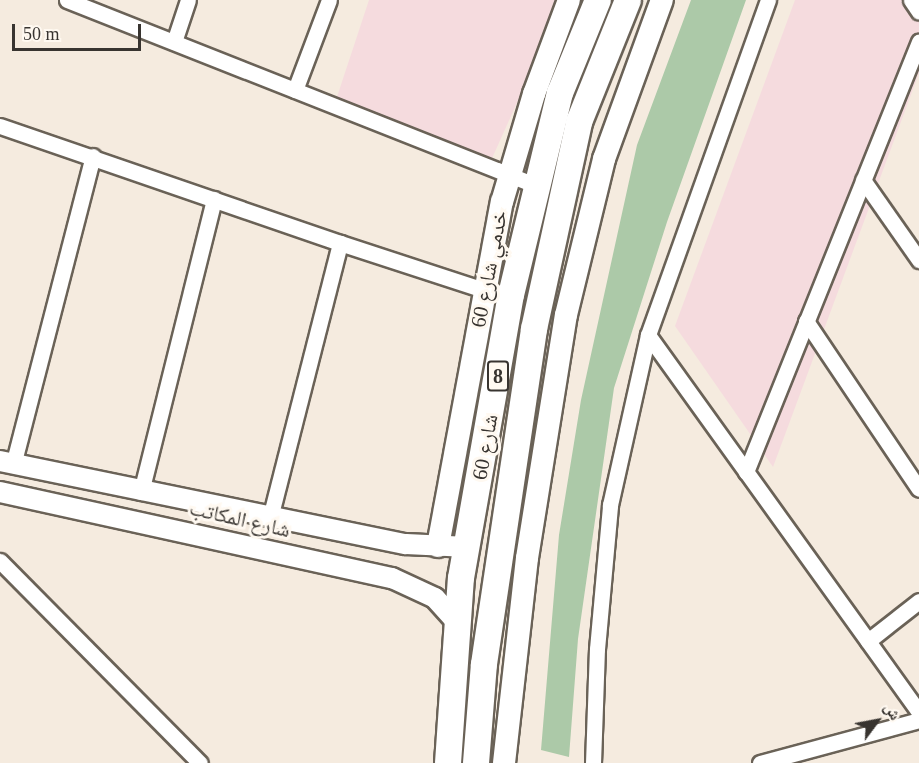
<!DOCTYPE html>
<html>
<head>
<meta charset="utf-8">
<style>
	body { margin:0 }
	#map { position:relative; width:919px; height:763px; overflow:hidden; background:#f5ebdf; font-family:"Times New Roman","Noto Naskh Arabic",serif }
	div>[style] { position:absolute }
	.commercial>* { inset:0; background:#f5dbde }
	.green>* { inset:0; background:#acc9a8 }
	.roads { filter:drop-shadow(2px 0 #6a6257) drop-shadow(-2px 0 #6a6257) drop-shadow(0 2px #6a6257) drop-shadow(0 -2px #6a6257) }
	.minor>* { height:15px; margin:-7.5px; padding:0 7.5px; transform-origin:7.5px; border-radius:7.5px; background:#fff }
	.tertiary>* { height:20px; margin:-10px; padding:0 10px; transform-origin:10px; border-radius:10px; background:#fff }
	.secondary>* { height:22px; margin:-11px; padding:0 11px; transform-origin:11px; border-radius:11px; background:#fff }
	.trunk>* { height:26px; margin:-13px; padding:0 13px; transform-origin:13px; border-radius:13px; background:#fff }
	span { translate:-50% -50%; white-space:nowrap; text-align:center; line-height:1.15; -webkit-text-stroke:6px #fff9f1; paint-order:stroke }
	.shield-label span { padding:2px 4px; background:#fff9f1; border:2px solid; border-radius:4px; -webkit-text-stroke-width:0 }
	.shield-label { font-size:20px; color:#383430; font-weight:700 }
	.street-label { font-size:21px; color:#383430 }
	.north { position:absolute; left:847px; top:691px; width:60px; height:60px; -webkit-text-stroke:4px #fff9f1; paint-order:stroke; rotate:58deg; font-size:16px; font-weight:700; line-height:24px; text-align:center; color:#383430 }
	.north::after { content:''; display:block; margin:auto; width:21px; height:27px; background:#383430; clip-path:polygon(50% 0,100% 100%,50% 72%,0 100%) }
	.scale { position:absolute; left:12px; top:24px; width:129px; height:27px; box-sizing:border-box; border:3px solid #383430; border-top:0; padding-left:8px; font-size:18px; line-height:21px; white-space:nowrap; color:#383430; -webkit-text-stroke:4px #fff9f1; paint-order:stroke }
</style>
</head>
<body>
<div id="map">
	<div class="commercial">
		<i style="clip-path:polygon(369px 0,563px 0,489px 165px,334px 106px)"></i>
		<i style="clip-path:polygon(795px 0,919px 0,919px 73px,773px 467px,675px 326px)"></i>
	</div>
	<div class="green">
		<i style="clip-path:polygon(691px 0,746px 0,667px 222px,614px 388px,578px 639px,569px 757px,541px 750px,559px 535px,581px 400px,637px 145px)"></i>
	</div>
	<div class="roads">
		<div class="minor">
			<i style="left:67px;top:0;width:503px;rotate:21.57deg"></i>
			<i style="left:911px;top:0;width:14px;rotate:56deg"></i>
			<i style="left:174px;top:42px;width:44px;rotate:-71.6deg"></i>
			<i style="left:295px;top:90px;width:96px;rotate:-69.3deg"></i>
			<i style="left:0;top:126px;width:360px;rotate:19deg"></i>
			<i style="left:340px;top:243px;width:151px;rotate:18.1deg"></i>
			<i style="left:484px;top:290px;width:27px;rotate:10deg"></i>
			<i style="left:863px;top:180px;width:98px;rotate:55deg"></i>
			<i style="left:806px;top:321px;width:202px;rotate:56.1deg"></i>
			<i style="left:648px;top:335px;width:464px;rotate:54.3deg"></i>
			<i style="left:13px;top:465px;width:319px;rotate:-75.5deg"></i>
			<i style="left:746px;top:472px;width:464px;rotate:-68.1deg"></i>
			<i style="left:141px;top:492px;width:302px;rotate:-76deg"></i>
			<i style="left:270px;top:518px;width:284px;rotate:-75.7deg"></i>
			<i style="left:0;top:561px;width:284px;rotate:45.3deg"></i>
			<i style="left:868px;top:641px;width:65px;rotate:-38.1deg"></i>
			<i style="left:593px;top:763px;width:114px;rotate:-88deg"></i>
			<i style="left:597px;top:649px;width:145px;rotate:-84.8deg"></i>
			<i style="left:610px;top:505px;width:174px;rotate:-77.4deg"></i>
			<i style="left:648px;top:335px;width:356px;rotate:-70.3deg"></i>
			<i style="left:760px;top:763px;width:165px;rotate:-15.1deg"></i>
		</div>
		<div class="tertiary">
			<i style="left:0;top:461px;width:414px;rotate:11.6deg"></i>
			<i style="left:406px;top:544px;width:62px;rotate:2.8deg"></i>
			<i style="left:0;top:492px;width:401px;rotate:12.4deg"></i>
			<i style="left:392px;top:578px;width:47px;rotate:24.9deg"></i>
			<i style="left:435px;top:598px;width:31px;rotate:48deg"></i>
		</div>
		<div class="secondary">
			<i style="left:438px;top:546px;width:350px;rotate:-79.5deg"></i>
			<i style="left:502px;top:202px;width:113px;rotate:-73.5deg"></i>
			<i style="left:534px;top:94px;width:100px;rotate:-69.6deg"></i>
			<i style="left:504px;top:763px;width:206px;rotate:-83.6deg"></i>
			<i style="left:527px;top:558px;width:246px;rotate:-80.9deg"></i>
			<i style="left:566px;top:315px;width:161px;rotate:-76.3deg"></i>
			<i style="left:604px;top:159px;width:169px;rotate:-70deg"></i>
		</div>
		<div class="trunk">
			<i style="left:448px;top:763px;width:185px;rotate:-86deg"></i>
			<i style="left:461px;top:578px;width:287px;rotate:-80deg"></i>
			<i style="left:511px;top:295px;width:208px;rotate:-76.4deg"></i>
			<i style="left:560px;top:93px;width:100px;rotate:-67.8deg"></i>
			<i style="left:476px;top:763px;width:99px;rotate:-85.4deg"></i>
			<i style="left:484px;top:664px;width:339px;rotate:-81.5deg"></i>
			<i style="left:534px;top:329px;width:212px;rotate:-77.7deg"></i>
			<i style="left:579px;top:122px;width:131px;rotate:-68.1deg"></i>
		</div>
	</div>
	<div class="shield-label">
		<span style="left:498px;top:376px">8</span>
	</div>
	<div class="street-label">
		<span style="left:489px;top:269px;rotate:-79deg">خدمي شارع 60</span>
		<span style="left:485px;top:447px;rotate:-80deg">شارع 60</span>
		<span style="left:240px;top:519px;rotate:13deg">شارع المکاتب</span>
	</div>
	<div class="north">ش</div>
	<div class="scale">50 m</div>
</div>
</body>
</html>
